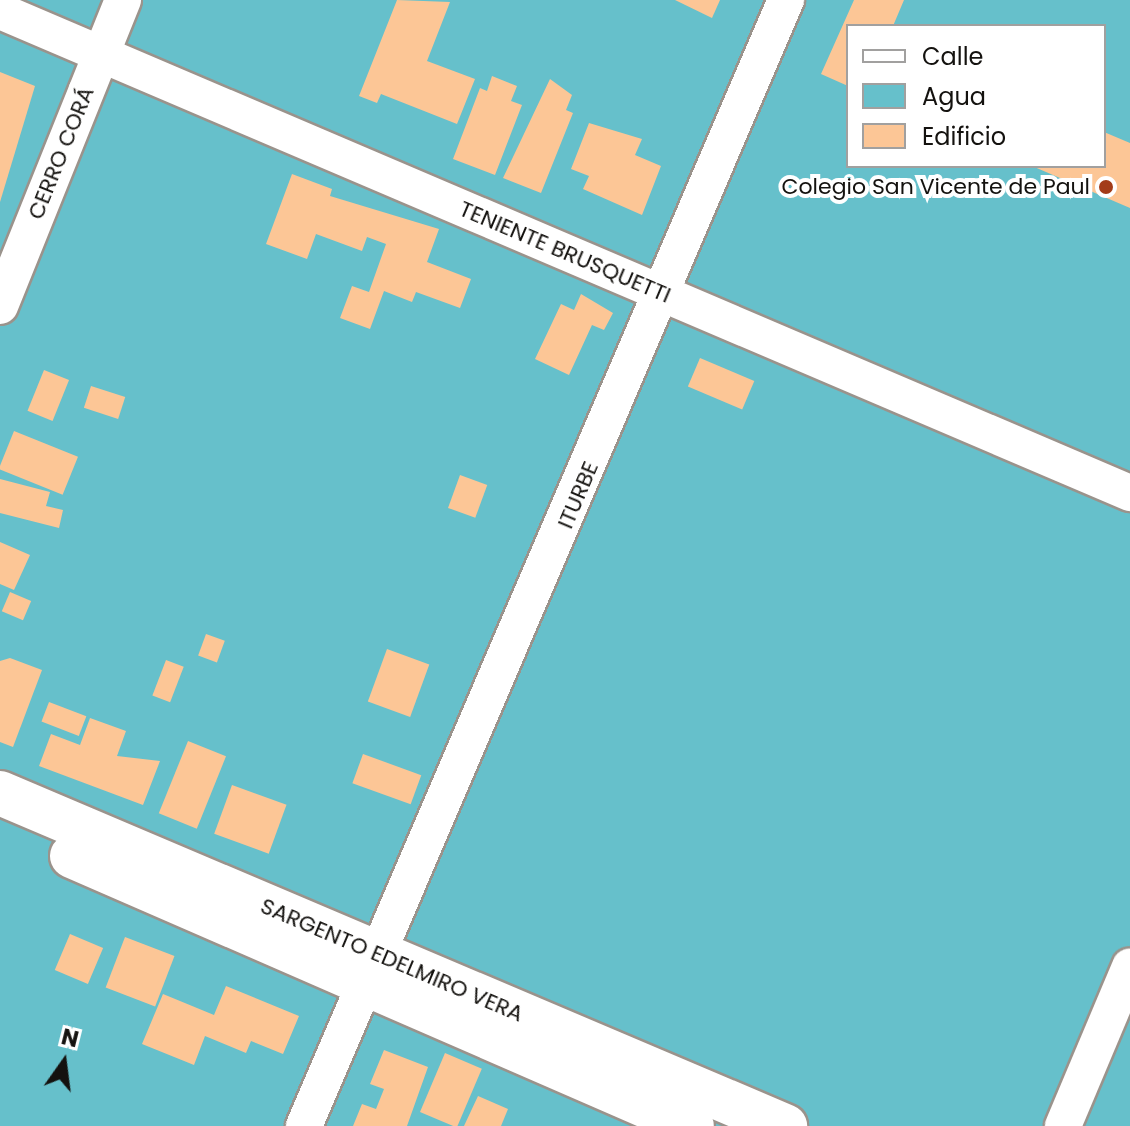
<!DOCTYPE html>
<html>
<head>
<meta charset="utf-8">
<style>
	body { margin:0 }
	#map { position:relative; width:1130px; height:1126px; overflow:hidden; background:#f8f0e9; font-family:Poppins,sans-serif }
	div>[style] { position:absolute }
	.water>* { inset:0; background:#66c0cb }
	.building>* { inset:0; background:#fcc696; transform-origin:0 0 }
	.roads { filter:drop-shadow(2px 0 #9a938c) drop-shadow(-2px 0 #9a938c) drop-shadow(0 2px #9a938c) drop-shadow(0 -2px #9a938c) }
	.street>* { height:36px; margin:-18px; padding:0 18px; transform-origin:18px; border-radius:18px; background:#fff }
	.secondary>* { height:44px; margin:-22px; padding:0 22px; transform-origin:22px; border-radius:22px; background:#fff }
	.dots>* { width:22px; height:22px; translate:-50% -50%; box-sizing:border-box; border:4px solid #fff; border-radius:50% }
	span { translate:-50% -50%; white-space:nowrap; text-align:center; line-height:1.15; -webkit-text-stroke:8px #fff; paint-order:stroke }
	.street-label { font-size:22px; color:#14120f }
	.poi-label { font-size:22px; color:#14120f }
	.right { translate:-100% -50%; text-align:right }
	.legend { position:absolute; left:846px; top:24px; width:260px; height:144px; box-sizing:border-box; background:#fff; border:2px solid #a1a09f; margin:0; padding:10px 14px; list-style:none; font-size:24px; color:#14120f }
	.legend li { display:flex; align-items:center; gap:16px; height:40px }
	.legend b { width:40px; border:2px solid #a1a09f }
	.north { position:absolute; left:24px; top:1022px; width:80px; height:80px; -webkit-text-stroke:6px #fff; paint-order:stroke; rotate:14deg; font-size:22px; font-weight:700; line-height:32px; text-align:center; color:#14120f }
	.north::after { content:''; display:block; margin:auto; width:28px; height:36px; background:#14120f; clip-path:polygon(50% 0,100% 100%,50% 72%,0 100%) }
</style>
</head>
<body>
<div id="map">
	<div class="water">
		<i style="clip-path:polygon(evenodd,0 0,1130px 0,1130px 1126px,0 1126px,0 0,848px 26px,1104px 26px,1104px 166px,848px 166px,848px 26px)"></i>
	</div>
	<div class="building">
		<i style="clip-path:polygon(397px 0,450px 2px,427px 61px,475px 79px,457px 124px,381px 94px,377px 103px,359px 96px)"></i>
		<i style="clip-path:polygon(675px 0,720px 0,712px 18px)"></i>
		<i style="clip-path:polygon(854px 0,904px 0,893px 26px,848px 26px,848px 86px,821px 74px)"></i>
		<i style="clip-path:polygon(0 72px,35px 86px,0 202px)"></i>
		<i style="clip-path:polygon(492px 76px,517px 86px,511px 101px,522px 105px,495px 175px,453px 159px,480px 88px,487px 91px)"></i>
		<i style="clip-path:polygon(550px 79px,572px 95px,566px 110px,573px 113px,541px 193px,503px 178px)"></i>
		<i style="clip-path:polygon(589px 123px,642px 139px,635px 155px,661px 166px,642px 215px,583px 189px,589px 176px,571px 169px)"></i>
		<i style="clip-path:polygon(1104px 132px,1130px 143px,1130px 208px,1032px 166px,1104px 166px)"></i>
		<i style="clip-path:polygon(292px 174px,332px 189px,330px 196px,439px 229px,427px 262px,471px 279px,460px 308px,416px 292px,412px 302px,384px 291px,370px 329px,340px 318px,352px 286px,369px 292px,386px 244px,367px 237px,362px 251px,316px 234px,307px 259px,266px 244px)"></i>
		<i style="clip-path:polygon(581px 294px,613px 313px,604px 330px,592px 325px,569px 375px,535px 359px,561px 304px,574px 310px)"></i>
		<i style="left:700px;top:358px;width:59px;height:31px;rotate:23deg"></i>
		<i style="left:44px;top:370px;width:27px;height:44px;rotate:22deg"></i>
		<i style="left:91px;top:386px;width:36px;height:23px;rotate:18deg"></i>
		<i style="left:14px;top:431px;width:69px;height:41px;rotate:22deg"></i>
		<i style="left:460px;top:475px;width:29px;height:35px;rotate:20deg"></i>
		<i style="clip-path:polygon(0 479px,50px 492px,46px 506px,63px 510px,59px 528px,0 513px)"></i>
		<i style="clip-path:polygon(0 542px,30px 555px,14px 590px,0 584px)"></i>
		<i style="left:10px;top:592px;width:23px;height:21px;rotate:23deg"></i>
		<i style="left:206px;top:634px;width:20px;height:23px;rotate:20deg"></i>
		<i style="left:387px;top:649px;width:45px;height:56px;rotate:20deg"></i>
		<i style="clip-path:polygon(10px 658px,42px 670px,13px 747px,0 742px,0 661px)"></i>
		<i style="left:166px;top:660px;width:19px;height:38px;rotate:21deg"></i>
		<i style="left:49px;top:702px;width:40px;height:21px;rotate:21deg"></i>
		<i style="clip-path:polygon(90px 718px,126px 731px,117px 756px,160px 761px,143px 805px,39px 766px,51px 734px,80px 745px)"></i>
		<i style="left:188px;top:741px;width:41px;height:78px;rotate:22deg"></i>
		<i style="left:363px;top:754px;width:62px;height:31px;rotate:20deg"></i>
		<i style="left:232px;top:785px;width:58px;height:52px;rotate:20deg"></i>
		<i style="left:70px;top:934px;width:36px;height:39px;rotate:23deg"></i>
		<i style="left:125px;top:937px;width:53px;height:54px;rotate:21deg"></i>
		<i style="clip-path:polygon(226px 986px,299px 1016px,283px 1054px,251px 1041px,246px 1053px,205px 1036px,194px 1065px,142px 1044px,163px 994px,214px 1015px)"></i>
		<i style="clip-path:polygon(384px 1050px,428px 1067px,407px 1126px,353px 1126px,362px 1104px,376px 1109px,384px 1089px,370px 1084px)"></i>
		<i style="left:445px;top:1053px;width:40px;height:64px;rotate:23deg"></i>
		<i style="clip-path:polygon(478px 1096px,508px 1109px,501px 1126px,464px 1126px)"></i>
	</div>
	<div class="roads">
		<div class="street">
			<i style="left:0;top:11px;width:1229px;rotate:23.1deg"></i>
			<i style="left:0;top:306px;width:330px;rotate:-68.1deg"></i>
			<i style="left:304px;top:1126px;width:1225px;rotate:-66.83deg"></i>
			<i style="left:1063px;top:1126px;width:173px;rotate:-67.2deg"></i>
		</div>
		<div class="secondary">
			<i style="left:0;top:793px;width:853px;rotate:22.99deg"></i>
			<i style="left:72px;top:856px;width:676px;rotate:23.53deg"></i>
		</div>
	</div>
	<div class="dots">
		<i style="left:1106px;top:187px;background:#a33c19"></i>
	</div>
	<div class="street-label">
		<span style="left:61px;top:153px;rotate:-68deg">CERRO CORÁ</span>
		<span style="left:565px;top:252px;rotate:23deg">TENIENTE BRUSQUETTI</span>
		<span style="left:578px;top:495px;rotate:-67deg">ITURBE</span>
		<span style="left:392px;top:960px;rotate:23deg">SARGENTO EDELMIRO VERA</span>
	</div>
	<div class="poi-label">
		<span class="right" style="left:1090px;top:187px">Colegio San Vicente de Paul</span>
	</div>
	<ul class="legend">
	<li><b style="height:10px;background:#fff"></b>Calle</li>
	<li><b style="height:22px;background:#66c0cb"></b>Agua</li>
	<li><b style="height:22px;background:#fcc696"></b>Edificio</li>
	</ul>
	<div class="north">N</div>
</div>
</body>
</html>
